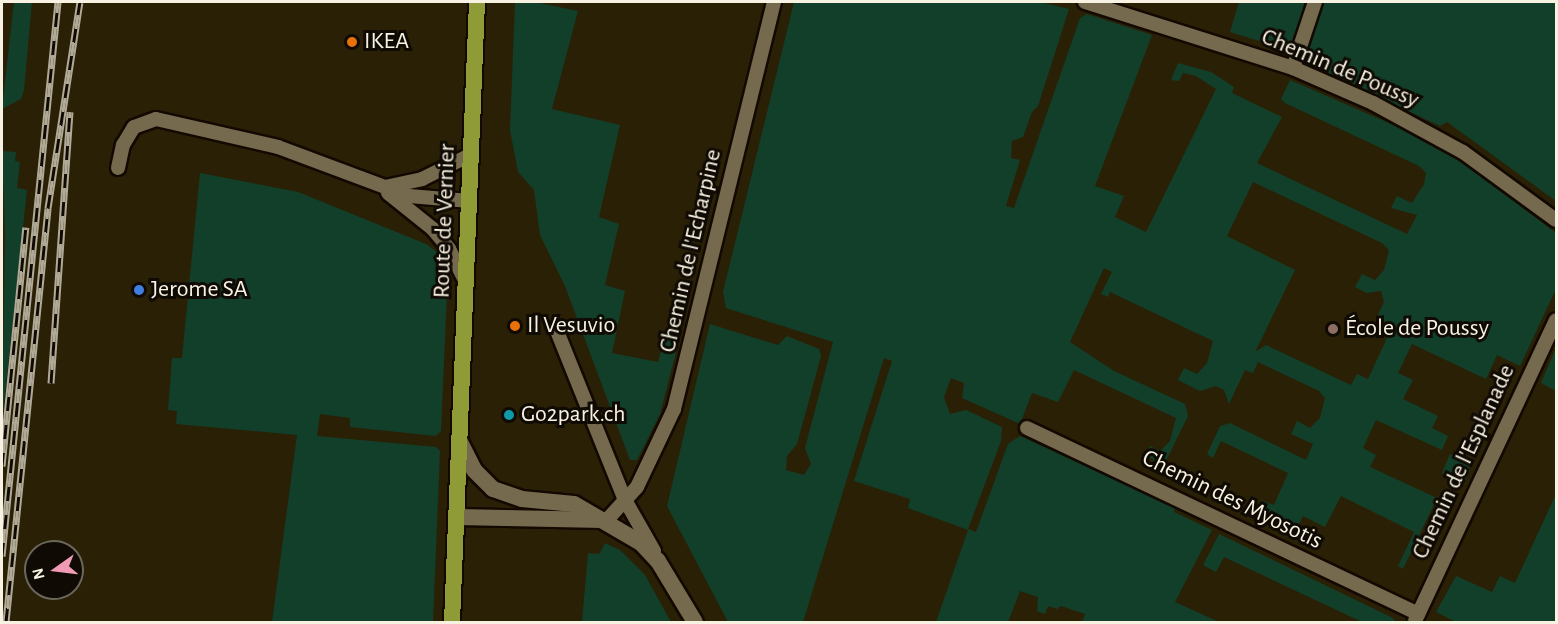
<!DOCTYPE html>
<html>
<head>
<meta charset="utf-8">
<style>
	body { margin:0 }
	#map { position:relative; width:1558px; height:624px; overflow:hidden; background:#2a2006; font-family:"Alegreya Sans",sans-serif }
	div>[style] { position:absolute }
	.green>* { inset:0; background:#123f29 }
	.roads { filter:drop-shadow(2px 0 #130900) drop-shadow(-2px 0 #130900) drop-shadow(0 2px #130900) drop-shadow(0 -2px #130900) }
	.minor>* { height:14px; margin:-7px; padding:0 7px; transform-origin:7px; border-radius:7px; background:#75694e }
	.tertiary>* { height:16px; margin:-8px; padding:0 8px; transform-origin:8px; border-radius:8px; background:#75694e }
	.primary>* { height:16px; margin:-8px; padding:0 8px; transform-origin:8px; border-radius:8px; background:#8f9b37 }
	.rail>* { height:7px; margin-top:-3.5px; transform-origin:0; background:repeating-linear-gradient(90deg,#0f0a03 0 14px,#b1aa97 0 28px); box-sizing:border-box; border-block:2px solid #b1aa97 }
	.dots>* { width:16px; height:16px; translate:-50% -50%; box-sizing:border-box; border:3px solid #0f0a03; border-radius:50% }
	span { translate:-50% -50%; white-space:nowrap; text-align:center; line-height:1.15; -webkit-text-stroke:6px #0f0a03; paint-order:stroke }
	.poi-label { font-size:24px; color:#f8f2e2 }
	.left { translate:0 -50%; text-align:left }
	.street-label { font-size:24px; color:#f8f2e2 }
	.frame { position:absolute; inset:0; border:3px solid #f8f2e2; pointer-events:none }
	.north { position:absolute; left:24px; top:540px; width:60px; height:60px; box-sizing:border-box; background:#0f0a03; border:2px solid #6c675c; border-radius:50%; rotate:256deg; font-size:16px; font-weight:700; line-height:24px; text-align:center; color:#f8f2e2 }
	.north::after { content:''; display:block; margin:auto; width:21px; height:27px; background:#f09ab5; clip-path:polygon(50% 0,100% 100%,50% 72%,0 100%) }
</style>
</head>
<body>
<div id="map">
	<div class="green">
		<i style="clip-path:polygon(14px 2px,32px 2px,24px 90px,21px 99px,2px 109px)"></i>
		<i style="clip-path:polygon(515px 2px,535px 2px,578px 11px,552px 109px,620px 125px,599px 217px,619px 224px,605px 285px,625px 291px,612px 353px,658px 362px,667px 330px,681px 333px,660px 414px,637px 460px,630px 460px,565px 286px,540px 235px,534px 190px,518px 172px,510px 130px)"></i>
		<i style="clip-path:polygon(evenodd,794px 2px,1040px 2px,1069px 9px,1038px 106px,1032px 112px,1023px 137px,1012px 141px,1011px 158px,1020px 160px,1006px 206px,1014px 208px,1080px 18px,1087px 14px,1152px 35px,1095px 186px,1124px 196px,1115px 217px,1146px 232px,1216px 89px,1196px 76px,1183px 73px,1179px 81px,1171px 80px,1178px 63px,1211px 72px,1234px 87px,1232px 93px,1282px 117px,1257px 163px,1407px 234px,1417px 215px,1391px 208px,1397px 196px,1412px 203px,1424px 184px,1426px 173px,1419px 166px,1285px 103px,1281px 99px,1290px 80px,1398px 127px,1468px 166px,1556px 233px,1556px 289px,1520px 366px,1497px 355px,1486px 379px,1412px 344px,1398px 373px,1413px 380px,1403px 399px,1438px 416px,1432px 428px,1448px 436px,1442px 450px,1376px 420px,1363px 448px,1376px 455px,1370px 467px,1437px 498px,1403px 569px,1398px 566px,1414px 532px,1341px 496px,1325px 527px,1303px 516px,1297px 528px,1256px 509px,1261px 500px,1274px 505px,1288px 473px,1221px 441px,1213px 458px,1207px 454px,1220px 426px,1230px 423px,1306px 460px,1313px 444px,1291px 434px,1297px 421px,1310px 428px,1320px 418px,1325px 398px,1319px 391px,1258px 362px,1253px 373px,1245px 370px,1229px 404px,1224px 390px,1216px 386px,1200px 391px,1178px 380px,1184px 368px,1197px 374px,1207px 363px,1213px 341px,1110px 292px,1108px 297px,1101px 294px,1112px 272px,1104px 268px,1070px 342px,1114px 371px,1185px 404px,1188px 416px,1164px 465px,1146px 456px,1150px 446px,1160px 451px,1170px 441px,1176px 418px,1074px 370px,1058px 402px,1032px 393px,1020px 424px,962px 398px,964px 383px,951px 378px,944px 397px,950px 414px,966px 410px,1002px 427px,1001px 441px,968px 529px,976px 532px,1008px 444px,1020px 436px,1175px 507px,1174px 512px,1212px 530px,1175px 602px,1219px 622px,1082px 622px,1085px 614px,1061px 606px,1057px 609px,1048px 606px,1045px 614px,1037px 611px,1038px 597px,1020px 591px,1008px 622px,936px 622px,968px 530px,908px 508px,910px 499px,854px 481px,892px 361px,884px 358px,803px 622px,728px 622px,667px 506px,710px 324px,778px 345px,787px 336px,819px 349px,821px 356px,797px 444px,787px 456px,786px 470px,804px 475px,811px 464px,805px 448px,833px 342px,726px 308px,723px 292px,794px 2px,1253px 182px,1382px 243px,1389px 250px,1384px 270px,1375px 280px,1362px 274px,1355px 287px,1367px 293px,1381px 291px,1384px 302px,1377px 317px,1393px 325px,1368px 379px,1357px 374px,1351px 385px,1266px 345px,1255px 352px,1295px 270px,1227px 236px,1253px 182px)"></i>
		<i style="clip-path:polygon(1239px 2px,1310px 2px,1296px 44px,1285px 49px,1230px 32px)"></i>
		<i style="clip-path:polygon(1322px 2px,1556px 2px,1556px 201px,1447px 122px,1440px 126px,1308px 64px,1305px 56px)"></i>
		<i style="clip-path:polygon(2px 151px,16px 152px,15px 161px,20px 162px,17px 188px,27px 190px,2px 423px,5px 233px)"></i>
		<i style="clip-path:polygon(200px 173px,298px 192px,426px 244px,441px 255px,448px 270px,441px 431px,436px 436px,350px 427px,350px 418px,320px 414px,317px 436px,436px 447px,440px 451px,433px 622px,272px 622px,297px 435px,176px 424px,177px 411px,168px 410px,172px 358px,182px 358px)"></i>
		<i style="clip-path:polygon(1556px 348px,1556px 391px,1541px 383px)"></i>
		<i style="clip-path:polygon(1450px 454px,1468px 462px,1470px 471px,1464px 483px,1442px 473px)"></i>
		<i style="clip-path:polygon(1556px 494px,1556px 622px,1456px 622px,1436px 612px,1456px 576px,1492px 592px,1500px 576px,1515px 583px)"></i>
		<i style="clip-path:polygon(1219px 534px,1393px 618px,1395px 622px,1362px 622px,1224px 557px,1216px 572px,1203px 565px)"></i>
		<i style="clip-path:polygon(605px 543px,620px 550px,645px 575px,671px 622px,582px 622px,588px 553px,599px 554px)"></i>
	</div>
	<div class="roads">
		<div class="minor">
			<i style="left:1085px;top:2px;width:218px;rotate:17.6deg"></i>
			<i style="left:1293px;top:68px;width:87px;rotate:23.6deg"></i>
			<i style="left:1373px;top:103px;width:102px;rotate:28.6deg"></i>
			<i style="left:1463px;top:152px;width:115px;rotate:36.2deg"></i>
			<i style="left:1293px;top:68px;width:70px;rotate:-71.6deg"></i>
			<i style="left:118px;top:168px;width:24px;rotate:-78deg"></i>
			<i style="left:123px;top:145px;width:21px;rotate:-59deg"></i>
			<i style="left:134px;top:127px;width:23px;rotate:-20deg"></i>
			<i style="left:156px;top:119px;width:125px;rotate:12.9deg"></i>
			<i style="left:278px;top:147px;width:140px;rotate:20.5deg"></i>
			<i style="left:409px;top:196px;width:61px;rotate:4.7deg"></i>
			<i style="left:385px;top:187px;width:38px;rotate:-12deg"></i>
			<i style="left:422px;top:179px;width:56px;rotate:-26.6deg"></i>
			<i style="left:388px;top:193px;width:58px;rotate:38.7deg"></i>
			<i style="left:433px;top:229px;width:26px;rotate:51deg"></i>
			<i style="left:449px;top:249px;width:35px;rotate:63deg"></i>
			<i style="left:557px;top:331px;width:182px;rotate:68.1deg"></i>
			<i style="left:625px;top:500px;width:59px;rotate:60.4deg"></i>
			<i style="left:1027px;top:428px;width:433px;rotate:25.4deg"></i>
			<i style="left:606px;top:521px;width:46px;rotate:-47.6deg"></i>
			<i style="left:637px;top:487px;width:86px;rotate:-64.6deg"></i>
			<i style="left:674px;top:409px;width:419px;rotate:-76.2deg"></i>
			<i style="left:1415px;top:621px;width:332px;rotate:-64.9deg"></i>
		</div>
		<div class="tertiary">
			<i style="left:460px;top:442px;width:31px;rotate:63deg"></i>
			<i style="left:474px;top:470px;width:27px;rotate:45deg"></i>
			<i style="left:493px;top:489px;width:31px;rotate:19deg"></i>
			<i style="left:522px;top:499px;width:52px;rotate:5.5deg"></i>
			<i style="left:574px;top:504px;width:78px;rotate:30.2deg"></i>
			<i style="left:641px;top:543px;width:25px;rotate:47deg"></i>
			<i style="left:658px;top:561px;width:71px;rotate:58.8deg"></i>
			<i style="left:457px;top:517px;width:145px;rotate:1.2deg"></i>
		</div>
		<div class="primary">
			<i style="left:452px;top:622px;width:621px;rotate:-87.69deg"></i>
		</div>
	</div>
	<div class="rail">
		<i style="left:51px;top:383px;width:272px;rotate:-86deg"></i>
		<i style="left:2px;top:466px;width:240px;rotate:-84.3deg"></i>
		<i style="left:2px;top:556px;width:557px;rotate:-84.23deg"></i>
		<i style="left:6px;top:622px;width:416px;rotate:-84.2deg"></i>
		<i style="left:48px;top:208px;width:208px;rotate:-81.2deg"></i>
	</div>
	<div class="dots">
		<i style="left:352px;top:42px;background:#e8710a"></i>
		<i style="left:139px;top:290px;background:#3f7fe0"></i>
		<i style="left:515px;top:326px;background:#e8710a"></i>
		<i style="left:1333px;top:329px;background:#8d6e63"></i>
		<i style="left:509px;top:415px;background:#0f9aa8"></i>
	</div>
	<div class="poi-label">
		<span class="left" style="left:364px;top:42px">IKEA</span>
		<span class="left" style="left:151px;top:290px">Jerome SA</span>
		<span class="left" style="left:527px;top:326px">Il Vesuvio</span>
		<span class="left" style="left:1345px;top:329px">École de Poussy</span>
		<span class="left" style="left:521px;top:415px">Go2park.ch</span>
	</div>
	<div class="street-label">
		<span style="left:1340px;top:69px;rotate:23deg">Chemin de Poussy</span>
		<span style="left:445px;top:221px;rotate:-88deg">Route de Vernier</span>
		<span style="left:691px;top:251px;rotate:-77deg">Chemin de l'Echarpine</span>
		<span style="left:1464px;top:462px;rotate:-65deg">Chemin de l'Esplanade</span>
		<span style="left:1232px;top:500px;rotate:26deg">Chemin des Myosotis</span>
	</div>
	<div class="frame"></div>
	<div class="north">N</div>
</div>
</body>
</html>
